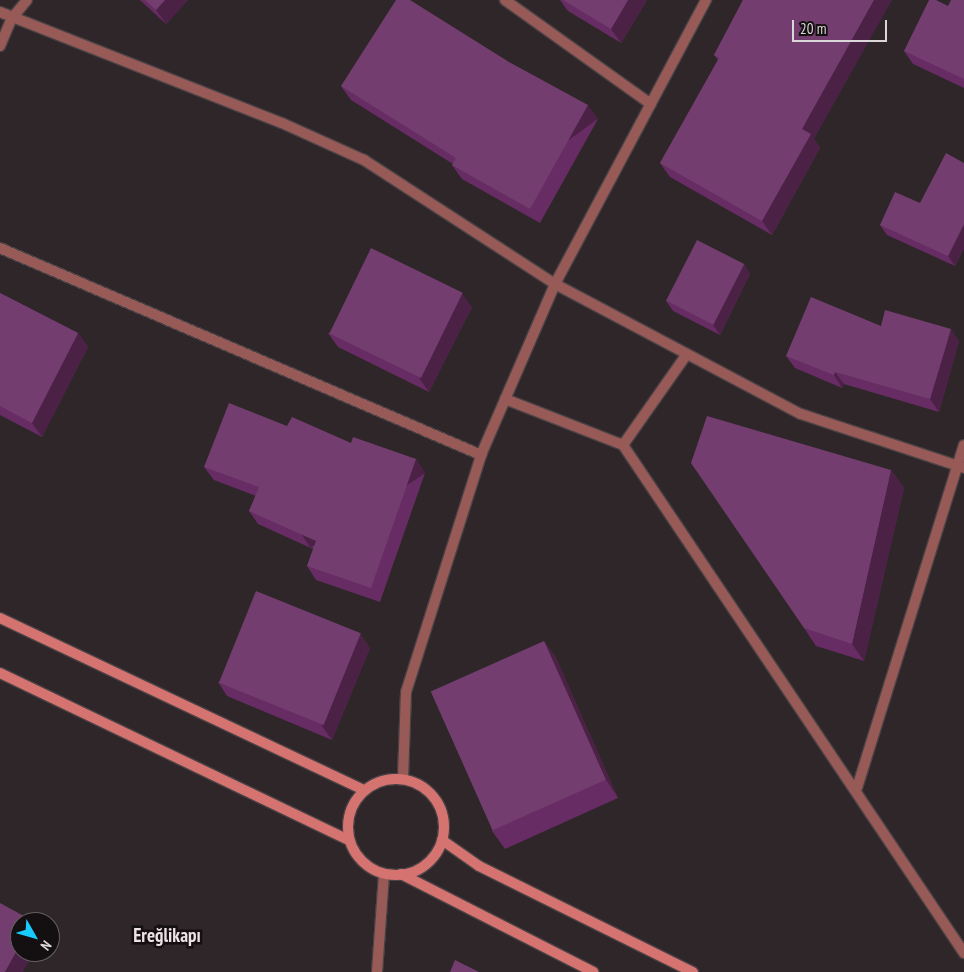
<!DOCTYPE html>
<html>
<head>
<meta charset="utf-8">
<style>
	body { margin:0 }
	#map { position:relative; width:964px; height:972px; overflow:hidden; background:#2e2629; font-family:"PT Sans Narrow",sans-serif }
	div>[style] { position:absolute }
	.roads { filter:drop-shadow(1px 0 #4a4245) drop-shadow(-1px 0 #4a4245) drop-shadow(0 1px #4a4245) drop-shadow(0 -1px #4a4245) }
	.street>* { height:10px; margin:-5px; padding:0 5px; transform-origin:5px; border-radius:5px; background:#975a57 }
	.secondary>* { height:10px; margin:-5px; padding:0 5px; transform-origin:5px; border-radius:5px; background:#d57370 }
	.secondary>.ring { margin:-5px; padding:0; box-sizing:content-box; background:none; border:10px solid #d57370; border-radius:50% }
	.wall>* { inset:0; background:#672c63 }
	.shaded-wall>* { inset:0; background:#4b2246; transform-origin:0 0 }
	.building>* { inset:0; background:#733e6f; transform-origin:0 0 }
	span { translate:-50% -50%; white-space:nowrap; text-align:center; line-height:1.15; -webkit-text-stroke:5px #141011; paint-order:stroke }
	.district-label { font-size:19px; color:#ece1e4; font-weight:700 }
	.north { position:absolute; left:10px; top:912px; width:50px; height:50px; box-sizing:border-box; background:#141011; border:1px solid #645f61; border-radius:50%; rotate:128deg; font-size:14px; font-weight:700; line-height:20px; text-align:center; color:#dbd6d8 }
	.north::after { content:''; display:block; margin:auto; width:18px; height:22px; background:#19cafc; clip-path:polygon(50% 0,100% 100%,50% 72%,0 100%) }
	.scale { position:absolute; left:792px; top:20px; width:95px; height:22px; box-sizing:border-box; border:2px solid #dbd6d8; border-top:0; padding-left:6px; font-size:15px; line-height:18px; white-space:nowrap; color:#dbd6d8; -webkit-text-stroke:4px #141011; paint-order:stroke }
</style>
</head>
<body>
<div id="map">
	<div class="roads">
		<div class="street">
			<i style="left:505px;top:0;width:179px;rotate:35.5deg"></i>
			<i style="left:0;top:12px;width:303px;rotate:21.5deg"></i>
			<i style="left:282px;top:123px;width:90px;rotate:24.3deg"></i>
			<i style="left:364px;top:160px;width:228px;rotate:33deg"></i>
			<i style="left:555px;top:284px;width:278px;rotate:27.9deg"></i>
			<i style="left:801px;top:414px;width:172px;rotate:18.3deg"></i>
			<i style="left:0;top:46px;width:30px;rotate:-67deg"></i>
			<i style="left:12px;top:18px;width:23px;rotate:-50deg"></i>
			<i style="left:0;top:248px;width:524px;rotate:23.28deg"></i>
			<i style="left:505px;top:399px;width:127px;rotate:21.3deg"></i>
			<i style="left:623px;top:445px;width:612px;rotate:56.13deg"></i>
			<i style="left:623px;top:445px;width:111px;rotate:-54.9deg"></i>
			<i style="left:403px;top:778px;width:86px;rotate:-88deg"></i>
			<i style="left:406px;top:692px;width:249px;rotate:-72.4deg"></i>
			<i style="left:481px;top:455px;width:186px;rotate:-66.6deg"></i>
			<i style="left:555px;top:284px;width:322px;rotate:-62deg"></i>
			<i style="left:857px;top:788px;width:359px;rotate:-72.7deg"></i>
			<i style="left:377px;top:972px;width:98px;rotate:-85.9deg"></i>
		</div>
		<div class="secondary">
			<i style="left:0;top:618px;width:403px;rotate:25.3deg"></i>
			<i style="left:0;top:673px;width:387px;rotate:25.6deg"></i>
			<i class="ring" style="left:348px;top:779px;width:86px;height:86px"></i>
			<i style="left:442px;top:840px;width:45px;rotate:35.1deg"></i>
			<i style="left:479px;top:866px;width:239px;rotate:26.4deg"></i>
			<i style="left:401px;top:874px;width:216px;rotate:27deg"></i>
		</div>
	</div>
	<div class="wall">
		<i style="clip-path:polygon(140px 0,188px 0,166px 24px)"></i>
		<i style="clip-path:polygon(560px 0,647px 0,621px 43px,568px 11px)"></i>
		<i style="clip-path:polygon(743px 0,814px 139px,820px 148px,772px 235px,670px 177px,660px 163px,718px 60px,714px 55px)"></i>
		<i style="clip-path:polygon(964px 0,964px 88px,913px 64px,904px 51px,948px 6px)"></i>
		<i style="clip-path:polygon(341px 86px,598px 119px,540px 223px,462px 179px,452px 165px,453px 164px,351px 100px)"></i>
		<i style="clip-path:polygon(964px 163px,964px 248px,955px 266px,887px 235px,880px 225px,920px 203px)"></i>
		<i style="clip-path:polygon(744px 264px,750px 274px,720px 335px,673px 311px,666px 301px)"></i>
		<i style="clip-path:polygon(0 293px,78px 333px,88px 347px,42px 437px,0 415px)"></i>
		<i style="clip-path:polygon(472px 307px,429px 392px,338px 347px,328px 333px)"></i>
		<i style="clip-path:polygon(881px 326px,959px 341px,939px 412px,844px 384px,842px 388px,795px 368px,786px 356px)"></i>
		<i style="clip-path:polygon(287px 426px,351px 443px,416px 459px,425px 473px,380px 602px,316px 580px,307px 566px,313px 549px,258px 524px,249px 511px,256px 496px,214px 480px,204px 467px)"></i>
		<i style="clip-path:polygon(891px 470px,904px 488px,864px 661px,816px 646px,804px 628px)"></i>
		<i style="clip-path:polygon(360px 634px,370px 648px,332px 740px,227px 696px,218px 682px)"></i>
		<i style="clip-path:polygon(544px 641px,556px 658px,618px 798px,505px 849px,492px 831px)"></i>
	</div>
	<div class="shaded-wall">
		<i style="clip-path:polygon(165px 0,188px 0,166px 24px,156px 10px)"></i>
		<i style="clip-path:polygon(628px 0,647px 0,621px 43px,611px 29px)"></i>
		<i style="clip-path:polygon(874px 0,892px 0,814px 139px,820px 148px,772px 235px,762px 221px,802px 129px)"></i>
		<i style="left:588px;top:105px;width:17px;height:119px;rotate:54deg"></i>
		<i style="clip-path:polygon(964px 224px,964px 248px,955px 266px,948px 256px)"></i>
		<i style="clip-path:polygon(744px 264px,750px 274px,720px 335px,713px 325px)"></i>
		<i style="clip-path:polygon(462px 293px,472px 307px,429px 392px,419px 378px)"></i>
		<i style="clip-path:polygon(951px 329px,959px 341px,939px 412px,930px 399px)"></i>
		<i style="clip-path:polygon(78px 333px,88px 347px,42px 437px,32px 423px)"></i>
		<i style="clip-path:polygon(835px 372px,844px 384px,842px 388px,834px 375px)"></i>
		<i style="left:416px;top:459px;width:17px;height:137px;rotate:57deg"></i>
		<i style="clip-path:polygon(891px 470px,904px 488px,864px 661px,852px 644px)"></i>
		<i style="clip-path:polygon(360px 634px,370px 648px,332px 740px,322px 726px)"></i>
		<i style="clip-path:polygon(544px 641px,556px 658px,618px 798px,606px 780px)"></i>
		<i style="clip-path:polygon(20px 945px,20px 952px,34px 952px,23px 972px,5px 972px)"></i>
	</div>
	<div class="building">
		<i style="clip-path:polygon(145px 0,165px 0,156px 10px)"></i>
		<i style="clip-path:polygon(396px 0,410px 0,509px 62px,588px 105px,530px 209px,452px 165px,456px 158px,341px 86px)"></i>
		<i style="clip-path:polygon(563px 0,628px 0,611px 29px)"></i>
		<i style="clip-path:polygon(743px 0,874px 0,802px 129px,811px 134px,762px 221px,660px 163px,719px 58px,714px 55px)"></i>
		<i style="clip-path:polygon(929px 0,936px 0,948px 6px,951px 0,964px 0,964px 79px,904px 51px)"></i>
		<i style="clip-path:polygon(946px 153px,964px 163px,964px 224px,948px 256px,880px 225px,895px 192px,920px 203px)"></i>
		<i style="left:697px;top:240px;width:53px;height:68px;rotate:27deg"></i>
		<i style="left:371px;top:248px;width:102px;height:95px;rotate:26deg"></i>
		<i style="clip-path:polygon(0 293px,78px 333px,32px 423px,0 406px)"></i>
		<i style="clip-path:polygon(811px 297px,881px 326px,885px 310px,951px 329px,930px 399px,835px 372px,834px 375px,786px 356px)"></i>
		<i style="clip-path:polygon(229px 403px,287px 426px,292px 417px,351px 443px,353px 437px,416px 459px,371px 588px,307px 566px,316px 541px,249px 511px,259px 487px,204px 467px)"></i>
		<i style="clip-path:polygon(707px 416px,891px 470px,852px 644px,804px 628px,691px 463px)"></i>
		<i style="left:256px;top:591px;width:113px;height:99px;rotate:22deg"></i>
		<i style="left:544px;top:641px;width:152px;height:124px;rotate:66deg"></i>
		<i style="clip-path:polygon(0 903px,33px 921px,32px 922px,20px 922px,20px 945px,5px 972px,0 972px)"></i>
		<i style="clip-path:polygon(455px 960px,479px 972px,450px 972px)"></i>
	</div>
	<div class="district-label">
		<span style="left:167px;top:936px">Ereğlikapı</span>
	</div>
	<div class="north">N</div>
	<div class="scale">20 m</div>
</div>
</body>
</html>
